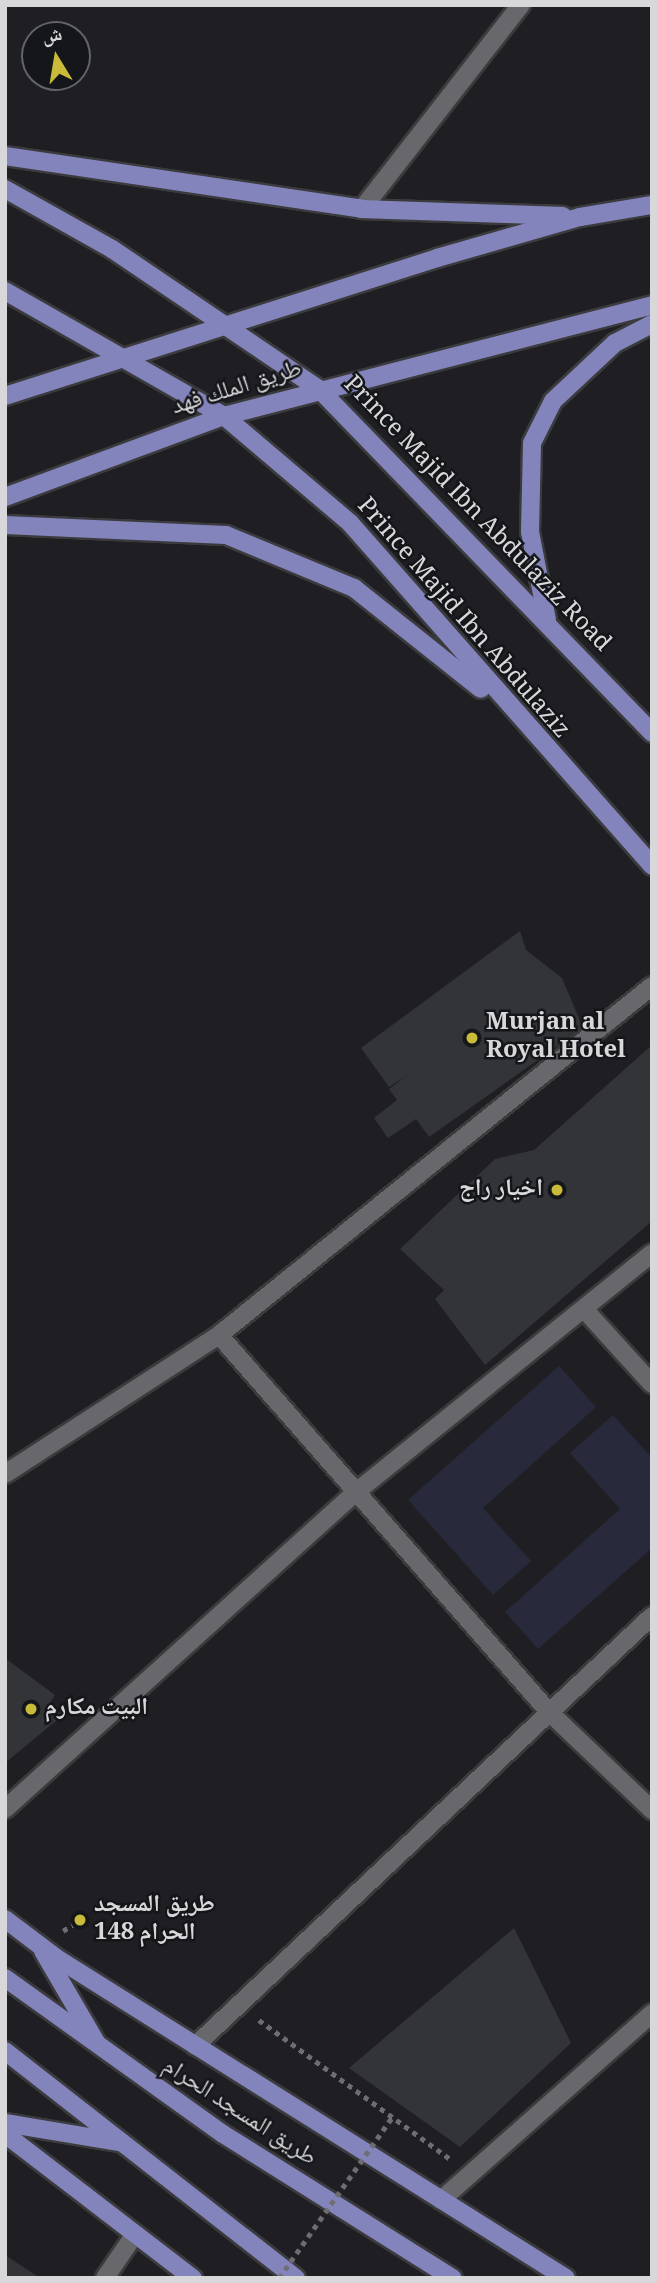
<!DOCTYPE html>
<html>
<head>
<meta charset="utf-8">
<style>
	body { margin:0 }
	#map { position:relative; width:657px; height:2283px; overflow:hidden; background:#1f1f23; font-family:Georgia,"Noto Naskh Arabic",serif }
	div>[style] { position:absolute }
	.green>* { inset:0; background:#28293a }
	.building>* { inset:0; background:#333438 }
	.path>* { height:4.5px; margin-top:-2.25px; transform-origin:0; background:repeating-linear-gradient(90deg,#6e6e72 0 5px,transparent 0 10px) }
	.roads { filter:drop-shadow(2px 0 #3b3b3e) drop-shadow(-2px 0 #3b3b3e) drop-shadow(0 2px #3b3b3e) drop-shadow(0 -2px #3b3b3e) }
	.minor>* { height:18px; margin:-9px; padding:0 9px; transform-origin:9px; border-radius:9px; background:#67676c }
	.primary>* { height:18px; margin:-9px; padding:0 9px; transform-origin:9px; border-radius:9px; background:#8384bc }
	.path-bridge>* { height:4.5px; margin-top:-2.25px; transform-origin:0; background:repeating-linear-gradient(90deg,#6e6e72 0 5px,transparent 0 10px) }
	.dots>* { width:19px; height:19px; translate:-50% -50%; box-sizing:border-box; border:4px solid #15161a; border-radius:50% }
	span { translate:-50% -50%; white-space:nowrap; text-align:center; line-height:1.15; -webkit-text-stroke:5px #15161a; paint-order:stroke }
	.street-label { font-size:24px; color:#d8d8db }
	.poi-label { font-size:24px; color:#d8d8db; font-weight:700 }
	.left { translate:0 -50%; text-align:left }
	.right { translate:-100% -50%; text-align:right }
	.frame { position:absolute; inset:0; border:7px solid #d8d8db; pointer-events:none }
	.north { position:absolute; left:21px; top:21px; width:70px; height:70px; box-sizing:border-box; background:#15161a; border:2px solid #636467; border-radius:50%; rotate:349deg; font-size:19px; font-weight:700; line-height:28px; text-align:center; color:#d8d8db }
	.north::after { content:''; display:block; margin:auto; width:24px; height:32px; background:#caba3a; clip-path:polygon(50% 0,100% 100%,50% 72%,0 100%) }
</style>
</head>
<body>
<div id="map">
	<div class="green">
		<i style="clip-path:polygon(559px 1366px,596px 1407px,483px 1508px,531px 1561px,493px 1595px,408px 1500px)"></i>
		<i style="clip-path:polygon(613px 1415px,652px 1458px,652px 1548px,538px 1649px,505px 1612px,620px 1509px,570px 1453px)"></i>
	</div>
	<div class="building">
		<i style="clip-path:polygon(520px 931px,526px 950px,562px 978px,583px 1028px,429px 1137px,416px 1119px,388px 1138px,374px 1118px,397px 1100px,389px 1089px,408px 1075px,389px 1087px,361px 1048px)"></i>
		<i style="clip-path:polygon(652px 1045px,652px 1221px,485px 1365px,435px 1299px,444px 1290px,400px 1249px,495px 1159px,534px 1150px)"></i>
		<i style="clip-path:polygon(5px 1658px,55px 1695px,49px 1704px,63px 1715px,5px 1763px)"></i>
		<i style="clip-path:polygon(514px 1928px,571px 2043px,460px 2147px,349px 2068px)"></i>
		<i style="clip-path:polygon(5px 2255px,40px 2278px,5px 2278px)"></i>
	</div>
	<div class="path">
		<i style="left:63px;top:1931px;width:20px;rotate:-33deg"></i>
		<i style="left:259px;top:2020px;width:236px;rotate:36deg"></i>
	</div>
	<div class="roads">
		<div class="minor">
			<i style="left:362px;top:209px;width:259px;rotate:-52.1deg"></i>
			<i style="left:584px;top:1309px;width:101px;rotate:47.8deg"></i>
			<i style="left:219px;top:1335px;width:500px;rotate:48.8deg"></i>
			<i style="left:548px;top:1711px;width:144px;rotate:43.6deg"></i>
			<i style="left:5px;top:1474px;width:255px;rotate:-33deg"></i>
			<i style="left:219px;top:1335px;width:556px;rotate:-38.87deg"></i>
			<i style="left:5px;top:1809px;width:473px;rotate:-42.1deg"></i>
			<i style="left:356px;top:1492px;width:380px;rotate:-38.9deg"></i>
			<i style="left:195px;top:2046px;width:627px;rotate:-43.26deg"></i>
			<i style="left:441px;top:2200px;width:282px;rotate:-41.5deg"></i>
			<i style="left:105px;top:2278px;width:53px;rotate:-55.7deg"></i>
		</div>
		<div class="primary">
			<i style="left:5px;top:156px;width:361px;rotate:8.4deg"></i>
			<i style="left:362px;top:209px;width:201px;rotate:2deg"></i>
			<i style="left:5px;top:189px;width:123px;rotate:29.3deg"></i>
			<i style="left:112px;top:249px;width:250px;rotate:34.1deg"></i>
			<i style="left:319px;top:389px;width:479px;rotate:45.9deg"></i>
			<i style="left:5px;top:291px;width:252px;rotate:29.7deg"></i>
			<i style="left:224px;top:416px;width:165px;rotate:40.3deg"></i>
			<i style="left:350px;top:523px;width:457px;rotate:48.6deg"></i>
			<i style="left:5px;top:396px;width:454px;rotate:-17.7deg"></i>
			<i style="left:437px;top:258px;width:149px;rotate:-16deg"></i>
			<i style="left:580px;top:217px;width:73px;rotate:-9.5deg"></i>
			<i style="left:5px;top:497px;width:233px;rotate:-20.3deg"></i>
			<i style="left:224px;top:416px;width:442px;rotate:-14.5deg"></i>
			<i style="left:5px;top:525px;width:221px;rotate:2.6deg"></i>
			<i style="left:226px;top:535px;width:139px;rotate:22.5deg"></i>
			<i style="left:354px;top:588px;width:162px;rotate:38.5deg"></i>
			<i style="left:547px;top:620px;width:90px;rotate:-100.9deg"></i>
			<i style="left:530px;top:532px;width:89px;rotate:-88.7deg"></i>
			<i style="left:532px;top:443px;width:47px;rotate:-63.4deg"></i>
			<i style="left:553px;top:401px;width:85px;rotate:-43.1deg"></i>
			<i style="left:615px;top:343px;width:42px;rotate:-27.2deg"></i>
			<i style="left:5px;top:1919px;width:63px;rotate:37.2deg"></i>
			<i style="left:55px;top:1957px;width:603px;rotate:32.14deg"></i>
			<i style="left:43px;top:1951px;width:105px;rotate:59.8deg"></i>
			<i style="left:5px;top:1978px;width:268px;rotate:35.6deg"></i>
			<i style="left:223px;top:2134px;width:271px;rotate:32.1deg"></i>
			<i style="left:5px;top:2051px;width:369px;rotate:38deg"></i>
			<i style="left:5px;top:2123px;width:116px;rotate:9.5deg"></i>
			<i style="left:5px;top:2134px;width:237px;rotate:37.5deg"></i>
		</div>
	</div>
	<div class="path-bridge">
		<i style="left:279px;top:2278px;width:197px;rotate:-54.9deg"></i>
	</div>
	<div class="dots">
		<i style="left:472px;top:1038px;background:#caba3a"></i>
		<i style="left:557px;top:1190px;background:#caba3a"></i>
		<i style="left:31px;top:1709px;background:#caba3a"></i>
		<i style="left:80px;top:1920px;background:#caba3a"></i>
	</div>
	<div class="street-label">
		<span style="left:237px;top:389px;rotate:-17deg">طريق الملك فهد</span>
		<span style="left:476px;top:515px;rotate:46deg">Prince Majid Ibn Abdulaziz Road</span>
		<span style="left:462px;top:619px;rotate:49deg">Prince Majid Ibn Abdulaziz</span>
		<span style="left:239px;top:2113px;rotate:33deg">طريق المسجد الحرام</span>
	</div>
	<div class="poi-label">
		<span class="left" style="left:486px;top:1038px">Murjan al<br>Royal Hotel</span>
		<span class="right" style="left:543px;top:1190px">اخيار راج</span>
		<span class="left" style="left:45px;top:1709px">البيت مكارم</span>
		<span class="left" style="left:94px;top:1920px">طريق المسجد<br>الحرام 148</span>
	</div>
	<div class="frame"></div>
	<div class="north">ش</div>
</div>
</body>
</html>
